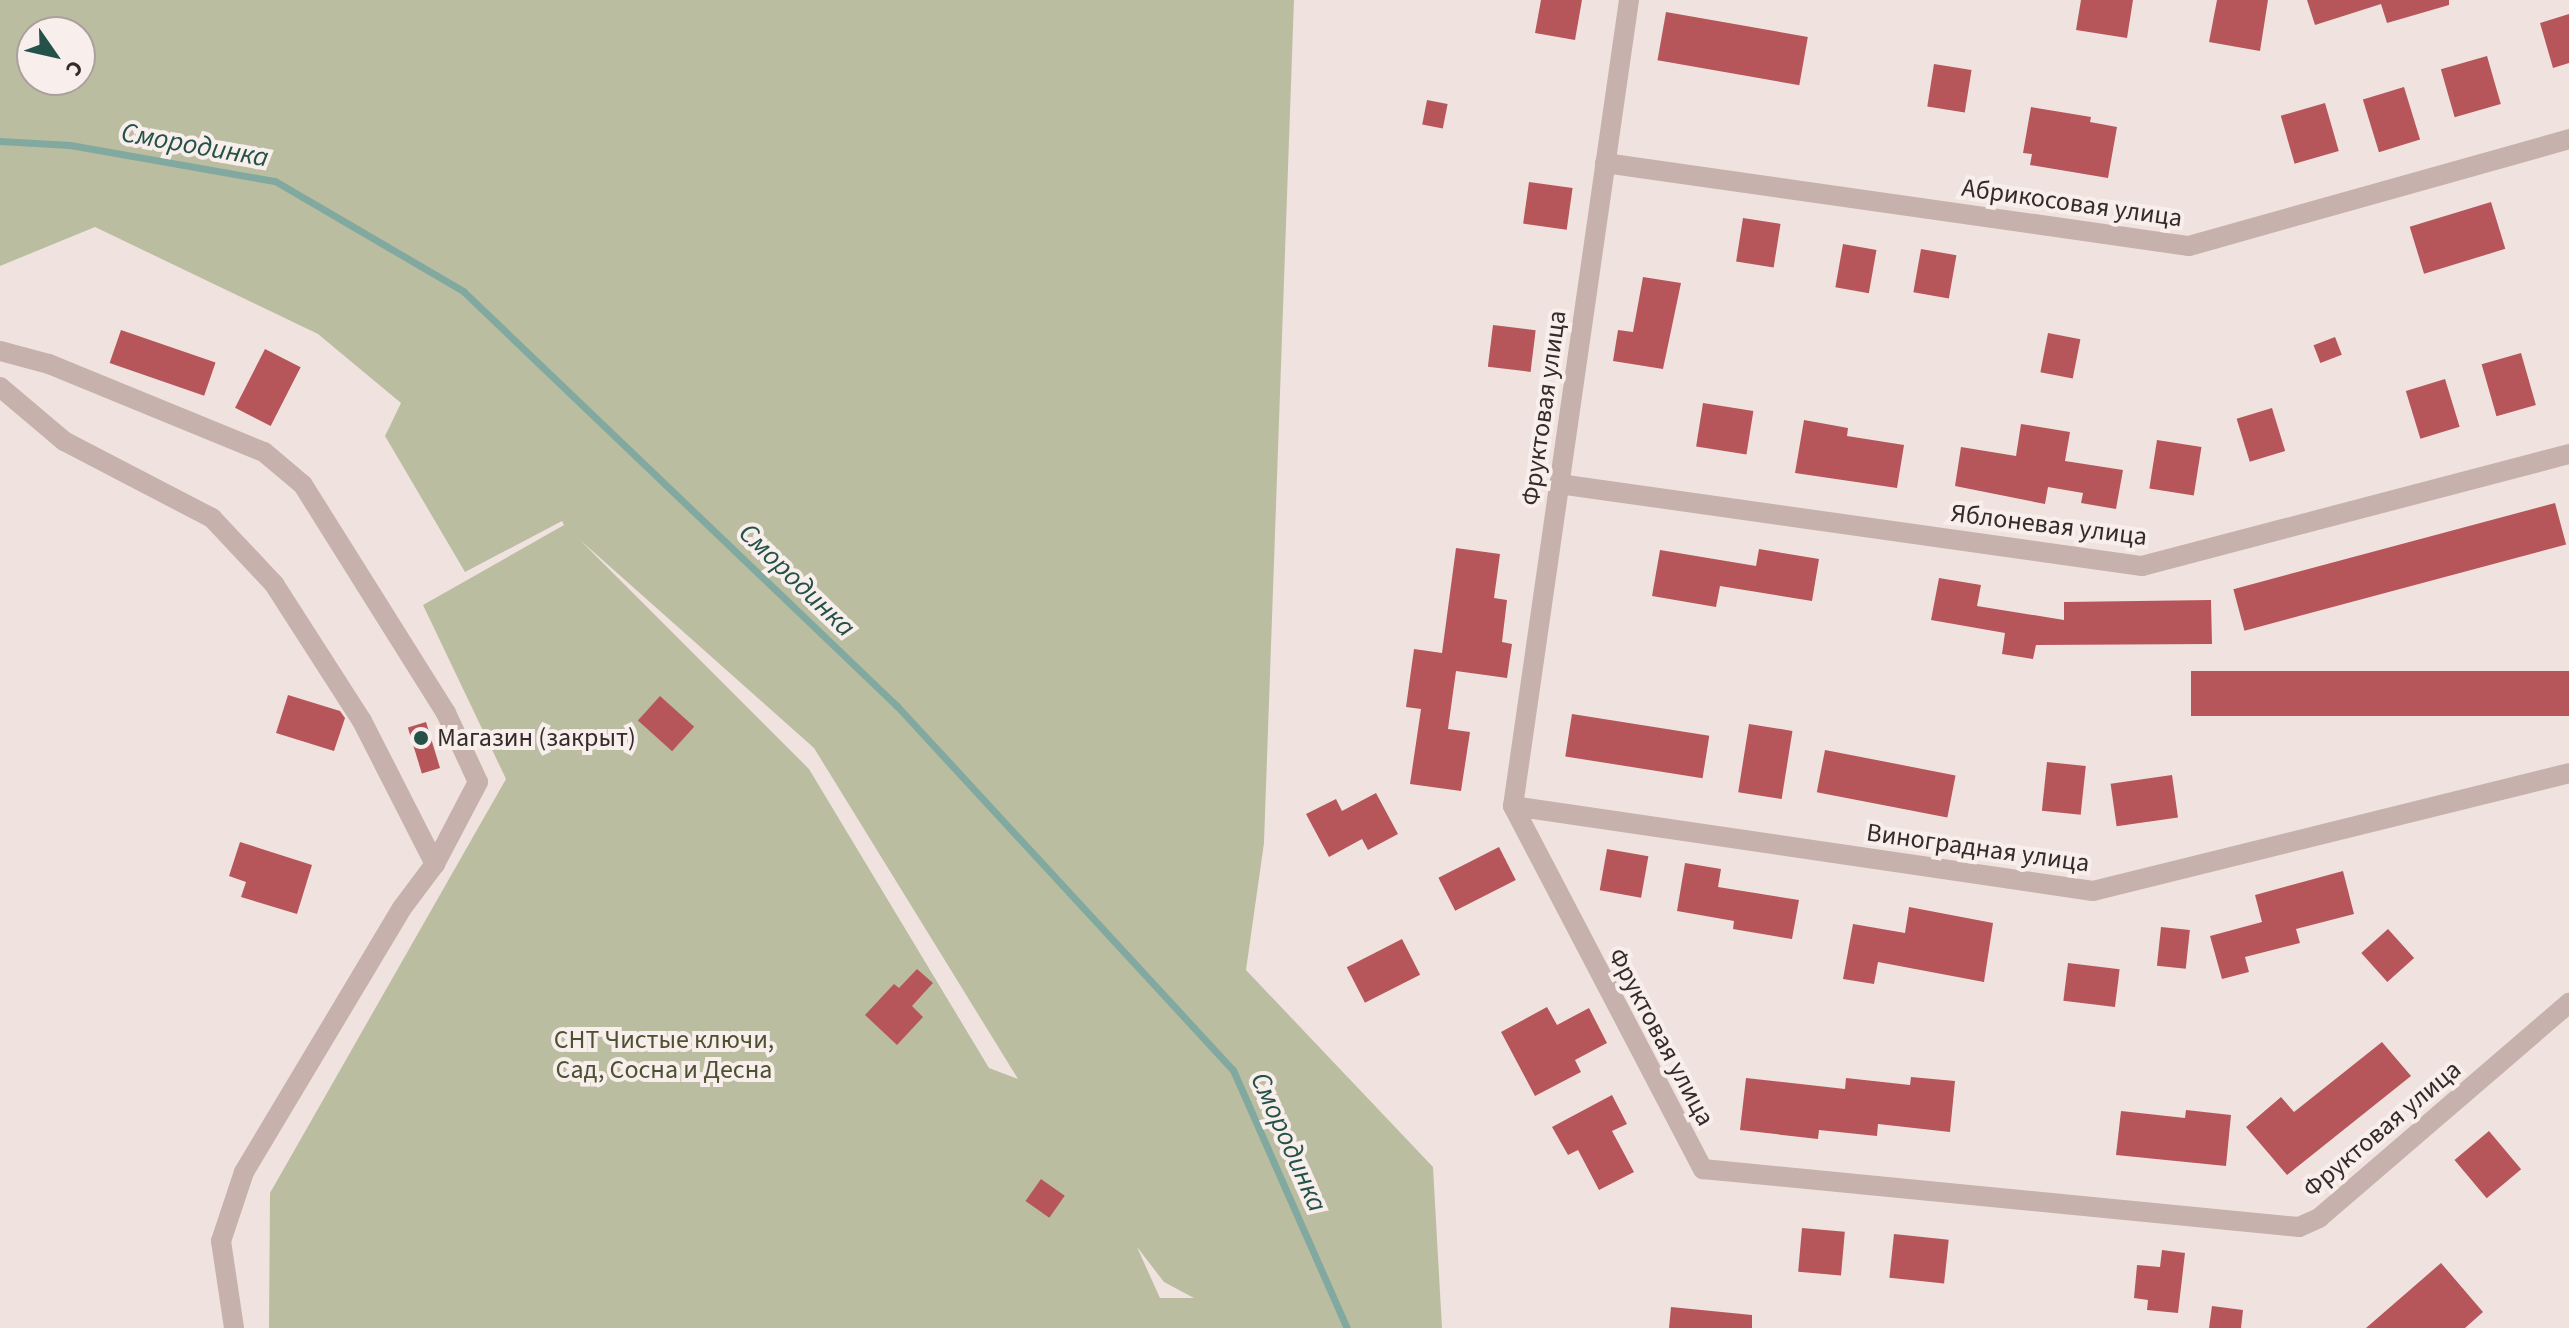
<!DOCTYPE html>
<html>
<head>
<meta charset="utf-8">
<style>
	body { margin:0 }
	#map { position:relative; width:2569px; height:1328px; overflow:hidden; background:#f0e3df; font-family:"Source Sans 3",sans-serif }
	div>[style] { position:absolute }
	.green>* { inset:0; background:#bbbda1 }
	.stream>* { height:7px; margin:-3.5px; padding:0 3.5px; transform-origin:3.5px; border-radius:3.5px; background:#81a9a0 }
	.building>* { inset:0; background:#b7565a; transform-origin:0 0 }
	.street>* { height:20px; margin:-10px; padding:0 10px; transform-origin:10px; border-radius:10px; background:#c6b1ac }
	.dots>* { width:22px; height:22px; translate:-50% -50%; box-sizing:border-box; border:4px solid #f8eeeb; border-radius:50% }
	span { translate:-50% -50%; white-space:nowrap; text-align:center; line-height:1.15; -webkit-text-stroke:8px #f8eeeb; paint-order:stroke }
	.street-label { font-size:26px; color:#352b2a }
	.poi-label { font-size:26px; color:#352b2a }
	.left { translate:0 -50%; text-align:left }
	.park-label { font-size:26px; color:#4e5131 }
	.water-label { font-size:28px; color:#255248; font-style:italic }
	.north { position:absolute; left:16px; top:16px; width:80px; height:80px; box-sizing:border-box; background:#f8eeeb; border:2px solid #aaa09e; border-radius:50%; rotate:124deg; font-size:22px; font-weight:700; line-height:32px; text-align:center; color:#352b2a }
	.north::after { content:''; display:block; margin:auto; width:28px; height:36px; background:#255248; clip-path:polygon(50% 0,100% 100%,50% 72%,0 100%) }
</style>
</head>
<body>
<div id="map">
	<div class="green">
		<i style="clip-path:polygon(evenodd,0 0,1294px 0,1264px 843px,1246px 970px,1433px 1167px,1442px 1328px,269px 1328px,270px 1193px,506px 779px,423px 605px,564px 525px,562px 521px,465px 572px,385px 436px,401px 403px,318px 334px,95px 227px,0 266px,0 0,32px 32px,80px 32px,80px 80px,32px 80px,32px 32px,0 0,580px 540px,814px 748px,1018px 1079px,989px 1068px,809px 769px,580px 540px,0 0,1137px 1247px,1164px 1282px,1194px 1298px,1160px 1298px,1137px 1247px)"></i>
	</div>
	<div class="stream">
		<i style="left:0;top:141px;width:70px;rotate:3.3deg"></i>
		<i style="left:70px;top:145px;width:208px;rotate:10deg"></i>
		<i style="left:275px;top:181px;width:218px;rotate:30.3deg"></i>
		<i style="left:463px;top:291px;width:600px;rotate:43.72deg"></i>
		<i style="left:897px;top:706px;width:495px;rotate:47.3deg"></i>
		<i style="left:1233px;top:1070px;width:282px;rotate:66.2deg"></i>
	</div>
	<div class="building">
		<i style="clip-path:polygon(1541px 0,1582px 0,1575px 40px,1535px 33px)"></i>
		<i style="clip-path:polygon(2081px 0,2133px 0,2127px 38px,2076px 30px)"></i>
		<i style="clip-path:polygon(2217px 0,2268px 0,2260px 51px,2209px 42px)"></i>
		<i style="clip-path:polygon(2307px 0,2449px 0,2449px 5px,2387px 23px,2381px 4px,2315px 25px)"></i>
		<i style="left:1666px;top:12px;width:144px;height:49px;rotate:10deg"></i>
		<i style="clip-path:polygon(2569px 14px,2569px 63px,2553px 68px,2540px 23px)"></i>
		<i style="left:2487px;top:56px;width:50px;height:48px;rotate:74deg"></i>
		<i style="left:1934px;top:64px;width:38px;height:43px;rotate:9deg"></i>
		<i style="left:2404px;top:87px;width:55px;height:43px;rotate:73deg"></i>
		<i style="left:1427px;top:100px;width:21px;height:25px;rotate:11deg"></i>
		<i style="left:2325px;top:103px;width:50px;height:46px;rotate:74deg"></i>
		<i style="clip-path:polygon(2031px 107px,2091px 117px,2090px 122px,2117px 127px,2108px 178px,2030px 165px,2032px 154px,2023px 153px)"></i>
		<i style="left:1529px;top:182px;width:44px;height:42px;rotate:8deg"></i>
		<i style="left:2491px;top:202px;width:49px;height:85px;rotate:73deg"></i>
		<i style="left:1743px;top:218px;width:38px;height:44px;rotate:9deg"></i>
		<i style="left:1843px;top:244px;width:34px;height:44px;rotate:10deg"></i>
		<i style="left:1921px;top:249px;width:36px;height:44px;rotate:10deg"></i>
		<i style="clip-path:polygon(1643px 277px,1681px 283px,1663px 369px,1613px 361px,1618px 330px,1633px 332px)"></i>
		<i style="left:1493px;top:325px;width:43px;height:42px;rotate:7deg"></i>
		<i style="left:121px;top:330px;width:100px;height:35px;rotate:19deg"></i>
		<i style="left:2048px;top:333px;width:33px;height:40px;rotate:11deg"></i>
		<i style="left:2335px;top:337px;width:19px;height:23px;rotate:69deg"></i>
		<i style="left:265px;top:349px;width:40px;height:66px;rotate:27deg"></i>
		<i style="left:2521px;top:353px;width:54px;height:41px;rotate:74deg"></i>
		<i style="left:2445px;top:379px;width:50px;height:41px;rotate:73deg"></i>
		<i style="left:1703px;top:403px;width:51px;height:44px;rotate:9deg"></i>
		<i style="left:2272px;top:408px;width:45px;height:37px;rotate:73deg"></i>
		<i style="clip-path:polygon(1804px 420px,1848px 428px,1847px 436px,1904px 445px,1897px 488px,1795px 473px)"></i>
		<i style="clip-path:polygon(2021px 424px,2070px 432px,2065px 461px,2123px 470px,2116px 509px,2081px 503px,2083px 493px,2048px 487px,2045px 504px,1955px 486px,1961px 447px,2016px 456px)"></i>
		<i style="left:2157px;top:440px;width:45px;height:49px;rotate:9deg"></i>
		<i style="left:2555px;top:503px;width:43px;height:333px;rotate:75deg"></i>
		<i style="clip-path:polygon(1456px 548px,1500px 554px,1494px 598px,1507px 600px,1502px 642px,1512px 644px,1507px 678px,1456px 671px,1448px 729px,1470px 732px,1461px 791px,1410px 784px,1421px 709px,1406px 707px,1414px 649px,1442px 653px)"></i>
		<i style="clip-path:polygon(1759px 549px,1819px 559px,1812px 601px,1720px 586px,1716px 607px,1652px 596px,1660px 550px,1756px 566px)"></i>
		<i style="clip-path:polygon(1939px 578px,1981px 585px,1977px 606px,2064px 620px,2064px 602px,2211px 600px,2212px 644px,2036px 645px,2033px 659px,2002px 654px,2005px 633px,1931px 620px)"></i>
		<i style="left:2569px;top:671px;width:45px;height:378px;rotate:90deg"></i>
		<i style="clip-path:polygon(288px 695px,340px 711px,345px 718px,334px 751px,276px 733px)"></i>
		<i style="left:660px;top:696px;width:46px;height:33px;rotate:42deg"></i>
		<i style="left:1572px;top:714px;width:139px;height:43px;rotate:9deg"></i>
		<i style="left:426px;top:722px;width:48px;height:19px;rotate:73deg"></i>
		<i style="left:1749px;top:724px;width:44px;height:69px;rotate:9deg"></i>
		<i style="left:1825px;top:750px;width:133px;height:43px;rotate:11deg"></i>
		<i style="left:2047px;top:762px;width:39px;height:49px;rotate:6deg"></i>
		<i style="left:2172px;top:775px;width:43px;height:62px;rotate:82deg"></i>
		<i style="clip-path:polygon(1376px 793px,1398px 834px,1368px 850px,1362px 839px,1329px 857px,1306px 814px,1336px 799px,1342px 811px)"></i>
		<i style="clip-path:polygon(240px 842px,312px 865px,297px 914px,241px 897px,246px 882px,229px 876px)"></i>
		<i style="left:1499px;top:847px;width:37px;height:68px;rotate:63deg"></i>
		<i style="left:1607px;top:849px;width:42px;height:42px;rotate:10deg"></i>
		<i style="clip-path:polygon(1685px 863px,1721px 869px,1718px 887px,1799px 900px,1792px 939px,1733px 929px,1734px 921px,1677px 911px)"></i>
		<i style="clip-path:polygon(2343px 871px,2354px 914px,2296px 929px,2300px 943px,2245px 957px,2249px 972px,2222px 979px,2210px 936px,2262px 922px,2255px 895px)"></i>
		<i style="clip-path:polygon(1909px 907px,1993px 923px,1984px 982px,1878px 962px,1874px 984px,1843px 979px,1853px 924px,1905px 933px)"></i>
		<i style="left:2161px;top:927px;width:29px;height:39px;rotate:6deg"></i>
		<i style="left:2388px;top:929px;width:39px;height:36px;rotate:48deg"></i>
		<i style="left:1402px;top:939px;width:40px;height:62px;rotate:63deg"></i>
		<i style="left:2068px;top:963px;width:52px;height:38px;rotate:7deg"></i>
		<i style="clip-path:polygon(917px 969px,933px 983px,912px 1006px,923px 1017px,897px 1045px,865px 1015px,894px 984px,899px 988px)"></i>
		<i style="clip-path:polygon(1547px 1007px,1557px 1025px,1589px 1008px,1607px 1043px,1575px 1060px,1581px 1072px,1535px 1096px,1501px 1032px)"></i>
		<i style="clip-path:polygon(2382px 1042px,2411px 1076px,2287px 1175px,2246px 1127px,2281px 1097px,2294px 1112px)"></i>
		<i style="clip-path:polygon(1911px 1077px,1955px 1081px,1950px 1132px,1878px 1124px,1877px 1136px,1819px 1130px,1818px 1139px,1740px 1130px,1746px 1078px,1845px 1089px,1846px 1078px,1910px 1085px)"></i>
		<i style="clip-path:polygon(1612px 1095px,1627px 1124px,1612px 1131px,1634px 1172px,1599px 1190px,1578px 1150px,1568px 1155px,1552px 1127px)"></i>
		<i style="clip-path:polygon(2186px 1110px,2231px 1115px,2226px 1166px,2116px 1155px,2121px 1111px,2185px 1118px)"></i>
		<i style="left:2489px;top:1131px;width:50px;height:45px;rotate:50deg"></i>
		<i style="left:1041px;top:1179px;width:29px;height:27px;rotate:35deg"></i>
		<i style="left:1802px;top:1228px;width:43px;height:44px;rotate:5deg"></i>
		<i style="left:1894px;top:1234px;width:55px;height:44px;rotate:6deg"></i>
		<i style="clip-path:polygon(2162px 1250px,2185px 1253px,2178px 1313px,2147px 1310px,2148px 1300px,2134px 1298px,2137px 1265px,2160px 1267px)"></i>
		<i style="clip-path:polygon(2441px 1263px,2483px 1312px,2465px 1328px,2366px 1328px)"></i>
		<i style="clip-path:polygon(2212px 1306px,2243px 1310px,2241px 1328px,2209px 1328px)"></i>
		<i style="clip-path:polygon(1671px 1307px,1752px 1315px,1752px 1328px,1669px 1328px)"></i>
	</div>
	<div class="street">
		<i style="left:1629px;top:0;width:814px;rotate:98.19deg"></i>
		<i style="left:1513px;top:806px;width:410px;rotate:62.4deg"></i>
		<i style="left:1703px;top:1169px;width:599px;rotate:5.56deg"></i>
		<i style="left:2299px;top:1227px;width:22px;rotate:-24deg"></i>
		<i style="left:2319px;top:1218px;width:330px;rotate:-40.7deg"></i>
		<i style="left:1605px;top:163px;width:590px;rotate:8.09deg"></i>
		<i style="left:2189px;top:246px;width:395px;rotate:-15.7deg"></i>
		<i style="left:0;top:351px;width:51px;rotate:14.9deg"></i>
		<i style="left:49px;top:364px;width:232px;rotate:22.3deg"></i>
		<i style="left:264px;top:452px;width:51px;rotate:40.2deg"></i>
		<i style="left:303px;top:485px;width:269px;rotate:57.9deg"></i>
		<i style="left:446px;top:713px;width:76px;rotate:65.1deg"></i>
		<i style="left:478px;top:782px;width:93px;rotate:117.7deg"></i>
		<i style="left:435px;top:864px;width:55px;rotate:126.9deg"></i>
		<i style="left:402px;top:908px;width:308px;rotate:120.9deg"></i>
		<i style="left:244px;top:1172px;width:73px;rotate:108.4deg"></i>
		<i style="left:221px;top:1241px;width:88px;rotate:81.5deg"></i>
		<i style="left:0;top:387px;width:84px;rotate:40.2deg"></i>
		<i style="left:64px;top:441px;width:167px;rotate:27.5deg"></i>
		<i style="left:212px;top:518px;width:91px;rotate:46.8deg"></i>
		<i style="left:274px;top:584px;width:163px;rotate:57.3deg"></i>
		<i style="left:362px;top:721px;width:161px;rotate:63deg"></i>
		<i style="left:1559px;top:484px;width:589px;rotate:8.01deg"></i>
		<i style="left:2142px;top:566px;width:441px;rotate:-14.7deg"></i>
		<i style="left:1513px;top:806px;width:586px;rotate:8.34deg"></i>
		<i style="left:2093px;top:891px;width:490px;rotate:-13.9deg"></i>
	</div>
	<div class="dots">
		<i style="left:421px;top:738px;background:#255248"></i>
	</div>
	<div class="street-label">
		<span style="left:2072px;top:203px;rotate:8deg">Абрикосовая улица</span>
		<span style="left:1544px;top:408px;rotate:-82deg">Фруктовая улица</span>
		<span style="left:2049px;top:525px;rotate:7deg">Яблоневая улица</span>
		<span style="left:1978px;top:848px;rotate:8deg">Виноградная улица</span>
		<span style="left:1661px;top:1037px;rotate:62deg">Фруктовая улица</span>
		<span style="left:2382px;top:1129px;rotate:-40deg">Фруктовая улица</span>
	</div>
	<div class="poi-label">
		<span class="left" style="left:437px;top:738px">Магазин (закрыт)</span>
	</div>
	<div class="park-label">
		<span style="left:664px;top:1055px">СНТ Чистые ключи,<br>Сад, Сосна и Десна</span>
	</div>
	<div class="water-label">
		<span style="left:195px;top:145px;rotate:10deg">Смородинка</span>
		<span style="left:797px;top:580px;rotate:44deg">Смородинка</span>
		<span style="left:1289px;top:1142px;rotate:66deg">Смородинка</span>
	</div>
	<div class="north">С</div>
</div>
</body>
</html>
